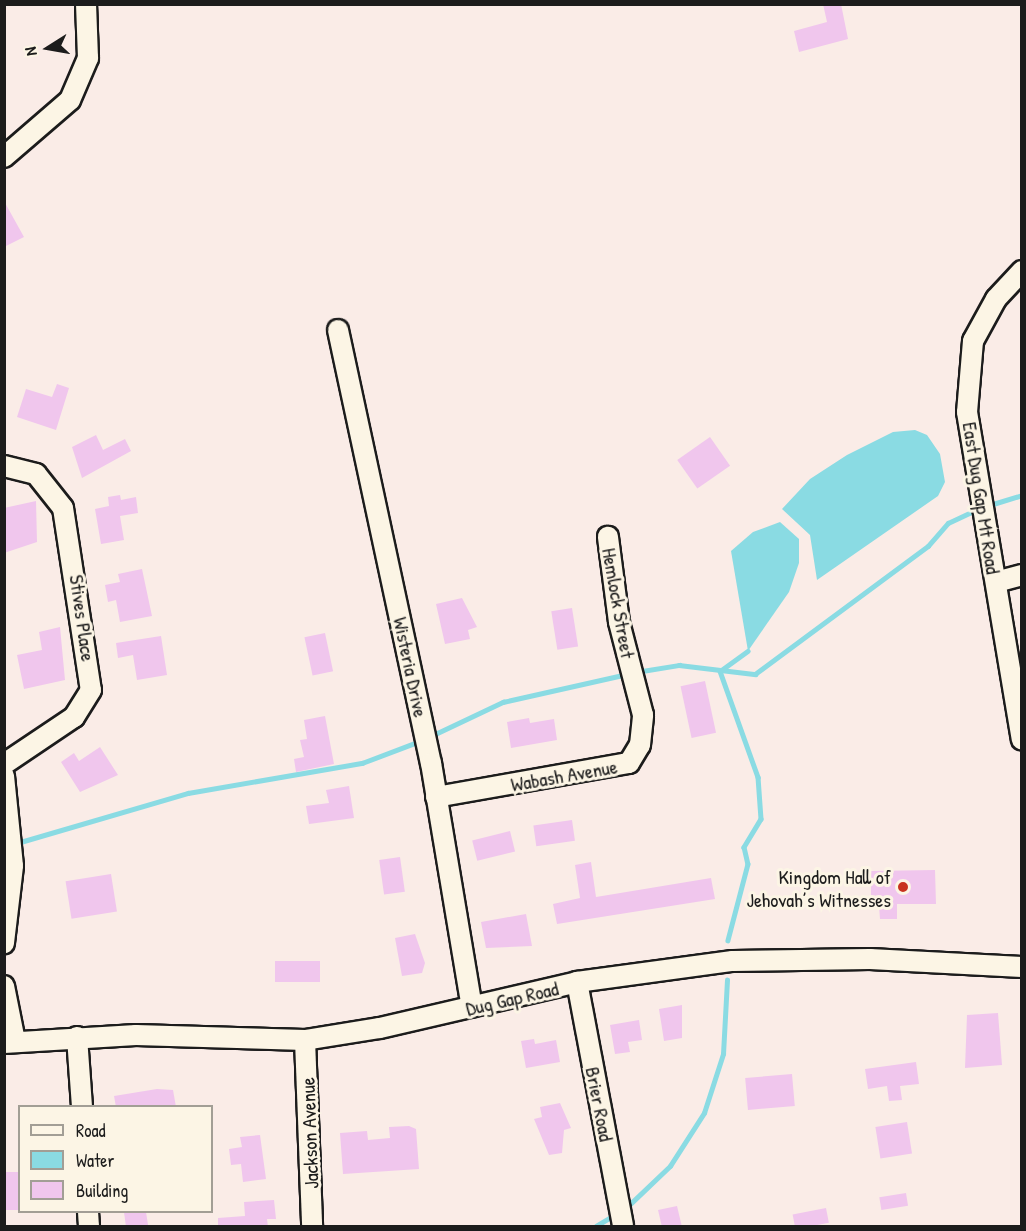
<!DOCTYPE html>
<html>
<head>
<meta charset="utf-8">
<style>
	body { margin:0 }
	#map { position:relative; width:1026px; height:1231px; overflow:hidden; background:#faece7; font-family:"Patrick Hand",sans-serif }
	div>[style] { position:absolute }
	.water>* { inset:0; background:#8adbe3 }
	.stream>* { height:4.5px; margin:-2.25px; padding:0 2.25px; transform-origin:2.25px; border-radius:2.25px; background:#8adbe3 }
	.building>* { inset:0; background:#f0c6ed; transform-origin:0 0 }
	.roads { filter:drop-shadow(2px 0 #1c1c1c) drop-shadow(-2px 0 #1c1c1c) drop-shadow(0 2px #1c1c1c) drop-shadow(0 -2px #1c1c1c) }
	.minor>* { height:20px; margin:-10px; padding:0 10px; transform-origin:10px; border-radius:10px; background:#fcf5e5 }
	.dots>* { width:16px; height:16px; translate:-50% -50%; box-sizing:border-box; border:3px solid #fcf5e5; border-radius:50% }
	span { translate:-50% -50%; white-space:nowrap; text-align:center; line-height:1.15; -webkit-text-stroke:6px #fcf5e5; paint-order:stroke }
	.street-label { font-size:20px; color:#1c1c1c }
	.poi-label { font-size:20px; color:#1c1c1c }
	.right { translate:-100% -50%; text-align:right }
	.frame { position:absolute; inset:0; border:6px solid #1c1c1c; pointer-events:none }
	.legend { position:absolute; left:18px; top:1105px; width:195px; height:108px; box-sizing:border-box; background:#fcf5e5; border:2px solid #a29e95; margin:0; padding:8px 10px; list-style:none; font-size:18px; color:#1c1c1c }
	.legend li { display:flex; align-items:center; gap:12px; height:30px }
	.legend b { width:30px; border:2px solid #a29e95 }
	.north { position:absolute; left:18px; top:18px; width:60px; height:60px; -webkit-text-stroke:4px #fcf5e5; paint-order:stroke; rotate:259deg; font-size:16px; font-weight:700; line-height:24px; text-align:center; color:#1c1c1c }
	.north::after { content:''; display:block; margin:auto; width:21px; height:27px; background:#1c1c1c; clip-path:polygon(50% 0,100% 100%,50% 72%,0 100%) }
</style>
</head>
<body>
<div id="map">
	<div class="water">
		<i style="clip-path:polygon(915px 430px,927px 435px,940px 454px,945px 482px,938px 496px,817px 580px,810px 535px,782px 509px,810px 479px,847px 455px,893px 432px)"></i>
		<i style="clip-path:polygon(780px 522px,799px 539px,799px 563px,789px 592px,748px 651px,731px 551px,753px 532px)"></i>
	</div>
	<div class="stream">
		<i style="left:993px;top:504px;width:30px;rotate:-17deg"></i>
		<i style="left:720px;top:671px;width:113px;rotate:70.3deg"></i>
		<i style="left:758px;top:777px;width:42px;rotate:85.9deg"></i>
		<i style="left:761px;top:819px;width:33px;rotate:121deg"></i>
		<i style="left:744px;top:847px;width:17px;rotate:77deg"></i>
		<i style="left:748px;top:864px;width:79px;rotate:104.7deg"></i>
		<i style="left:720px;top:671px;width:34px;rotate:-36deg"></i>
		<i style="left:636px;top:672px;width:44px;rotate:-9.2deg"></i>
		<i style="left:679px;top:665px;width:77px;rotate:6.8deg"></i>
		<i style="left:755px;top:674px;width:215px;rotate:-36.5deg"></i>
		<i style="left:928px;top:546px;width:30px;rotate:-49deg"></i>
		<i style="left:948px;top:523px;width:33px;rotate:-25deg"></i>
		<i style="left:431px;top:736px;width:80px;rotate:-25.3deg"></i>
		<i style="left:503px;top:702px;width:127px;rotate:-12.7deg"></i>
		<i style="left:17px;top:843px;width:178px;rotate:-16.3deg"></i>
		<i style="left:188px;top:793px;width:177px;rotate:-9.8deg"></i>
		<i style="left:362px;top:763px;width:62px;rotate:-20.8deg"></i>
		<i style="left:626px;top:1208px;width:61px;rotate:-43.7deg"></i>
		<i style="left:670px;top:1166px;width:63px;rotate:-57.3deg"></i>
		<i style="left:704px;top:1113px;width:62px;rotate:-72.1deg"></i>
		<i style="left:723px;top:1054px;width:74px;rotate:-86.9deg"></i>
		<i style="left:596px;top:1226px;width:23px;rotate:-31deg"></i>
	</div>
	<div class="building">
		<i style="clip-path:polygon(823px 4px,841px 4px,848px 39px,799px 52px,794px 31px,827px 22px)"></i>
		<i style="clip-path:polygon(4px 201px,24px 237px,4px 247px)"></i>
		<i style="clip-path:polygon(57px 384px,69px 388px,56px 430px,17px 417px,26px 389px,52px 397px)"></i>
		<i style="clip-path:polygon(96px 435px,103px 450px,125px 439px,131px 451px,82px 478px,72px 447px)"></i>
		<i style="left:710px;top:437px;width:35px;height:40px;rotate:55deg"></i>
		<i style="clip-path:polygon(120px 495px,121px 500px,136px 497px,138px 513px,120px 516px,124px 540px,101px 544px,95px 509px,109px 506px,108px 497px)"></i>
		<i style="clip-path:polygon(36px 501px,37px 542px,4px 553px,4px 508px)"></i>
		<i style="clip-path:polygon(142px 569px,152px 616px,120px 622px,116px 600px,108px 602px,105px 585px,120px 582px,118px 574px)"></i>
		<i style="clip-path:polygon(462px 598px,477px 627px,468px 630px,470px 639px,445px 644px,436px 604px)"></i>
		<i style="left:572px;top:608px;width:39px;height:21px;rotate:81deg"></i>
		<i style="clip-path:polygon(60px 627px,65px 680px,24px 689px,17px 655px,42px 650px,39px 632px)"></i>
		<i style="left:325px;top:633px;width:39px;height:21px;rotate:78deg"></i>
		<i style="clip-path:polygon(161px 636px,167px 675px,137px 680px,133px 655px,118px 658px,116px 643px)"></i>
		<i style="left:705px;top:681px;width:53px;height:25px;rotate:78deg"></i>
		<i style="clip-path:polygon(325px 716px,334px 764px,296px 772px,294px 759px,304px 757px,300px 740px,307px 739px,304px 720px)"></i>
		<i style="clip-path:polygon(529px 718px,530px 723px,554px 719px,557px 740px,511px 748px,507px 722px)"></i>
		<i style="clip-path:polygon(100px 747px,118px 775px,80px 792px,61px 762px,74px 753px,79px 761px)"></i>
		<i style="clip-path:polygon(349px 786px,354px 818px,309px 824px,306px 806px,329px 803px,326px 790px)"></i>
		<i style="left:572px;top:820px;width:21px;height:39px;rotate:82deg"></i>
		<i style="left:510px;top:831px;width:21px;height:39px;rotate:76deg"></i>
		<i style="left:400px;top:857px;width:35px;height:21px;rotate:82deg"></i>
		<i style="clip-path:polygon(591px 862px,596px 897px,711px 878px,715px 899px,557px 924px,553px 904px,580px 898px,575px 865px)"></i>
		<i style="clip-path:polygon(935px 870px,936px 904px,897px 904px,897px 919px,880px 919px,879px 906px,871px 906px,871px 871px)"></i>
		<i style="left:111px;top:874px;width:38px;height:46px;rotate:81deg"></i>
		<i style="clip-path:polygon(526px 914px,532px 946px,486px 948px,481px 922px)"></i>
		<i style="clip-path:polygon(415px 934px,425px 963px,422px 973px,402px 976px,395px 938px)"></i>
		<i style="left:320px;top:961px;width:21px;height:45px;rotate:90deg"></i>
		<i style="clip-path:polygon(682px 1005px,682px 1038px,664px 1041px,659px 1009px)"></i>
		<i style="clip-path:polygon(998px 1013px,1002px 1065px,965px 1068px,967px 1015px)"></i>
		<i style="clip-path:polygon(639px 1020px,642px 1040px,628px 1042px,630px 1052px,615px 1054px,610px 1025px)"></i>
		<i style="clip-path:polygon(534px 1039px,535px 1044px,556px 1040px,560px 1062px,526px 1068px,521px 1041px)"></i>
		<i style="clip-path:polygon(916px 1062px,919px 1084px,900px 1086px,902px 1100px,889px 1101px,887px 1086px,868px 1089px,865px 1069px)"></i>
		<i style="left:792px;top:1074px;width:32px;height:47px;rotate:85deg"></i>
		<i style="clip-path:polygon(157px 1089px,173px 1090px,176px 1107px,116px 1107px,114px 1096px)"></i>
		<i style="clip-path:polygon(560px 1103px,571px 1128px,564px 1130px,562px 1153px,549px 1155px,534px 1119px,542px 1117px,540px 1107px)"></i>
		<i style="left:907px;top:1122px;width:32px;height:32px;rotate:81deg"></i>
		<i style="clip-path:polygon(409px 1126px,416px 1129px,419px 1169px,343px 1174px,340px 1133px,367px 1131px,368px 1140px,390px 1138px,389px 1127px)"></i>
		<i style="clip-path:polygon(260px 1135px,266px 1179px,243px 1182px,241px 1164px,231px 1165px,229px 1149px,242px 1147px,240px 1137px)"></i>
		<i style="left:20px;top:1172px;width:38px;height:16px;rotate:90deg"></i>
		<i style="left:906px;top:1193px;width:13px;height:27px;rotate:81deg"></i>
		<i style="clip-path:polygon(274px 1200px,276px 1219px,267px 1219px,268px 1227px,218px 1227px,218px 1218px,245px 1216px,244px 1202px)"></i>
		<i style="clip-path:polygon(677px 1206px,682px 1227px,662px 1227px,658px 1210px)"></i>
		<i style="left:826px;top:1208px;width:15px;height:34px;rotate:79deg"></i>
		<i style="clip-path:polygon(124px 1212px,146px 1212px,148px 1225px,126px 1227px)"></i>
	</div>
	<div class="roads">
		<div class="minor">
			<i style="left:4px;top:157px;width:87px;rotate:-40.8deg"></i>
			<i style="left:70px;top:100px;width:46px;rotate:-66.8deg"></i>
			<i style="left:88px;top:58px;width:54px;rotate:-92.1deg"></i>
			<i style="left:1022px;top:271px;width:38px;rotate:133deg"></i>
			<i style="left:996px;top:299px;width:48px;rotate:118.7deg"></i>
			<i style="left:973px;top:341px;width:71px;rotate:94.8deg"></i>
			<i style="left:967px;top:412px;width:332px;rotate:80.5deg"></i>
			<i style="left:338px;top:330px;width:443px;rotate:77.9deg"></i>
			<i style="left:431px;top:763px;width:247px;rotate:80.5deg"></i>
			<i style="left:4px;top:466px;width:33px;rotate:14deg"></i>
			<i style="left:36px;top:474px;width:43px;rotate:51.5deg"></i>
			<i style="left:63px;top:508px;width:184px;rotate:81.3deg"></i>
			<i style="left:91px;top:690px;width:32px;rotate:122deg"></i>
			<i style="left:74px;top:717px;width:84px;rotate:146.1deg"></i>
			<i style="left:996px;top:582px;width:27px;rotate:-15deg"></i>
			<i style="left:4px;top:776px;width:90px;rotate:84.3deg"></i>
			<i style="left:13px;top:866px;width:78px;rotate:96.7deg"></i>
			<i style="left:436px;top:797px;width:196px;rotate:-10deg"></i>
			<i style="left:629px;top:763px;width:21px;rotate:-59deg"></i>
			<i style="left:640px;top:745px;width:30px;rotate:-84deg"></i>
			<i style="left:643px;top:715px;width:96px;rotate:-104.5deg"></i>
			<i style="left:619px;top:622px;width:86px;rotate:-97.4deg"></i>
			<i style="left:577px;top:982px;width:248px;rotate:79.3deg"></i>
			<i style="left:4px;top:986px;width:56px;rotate:78.7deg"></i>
			<i style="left:77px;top:1037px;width:69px;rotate:85.9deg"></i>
			<i style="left:305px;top:1040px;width:186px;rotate:87.8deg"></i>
			<i style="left:4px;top:1043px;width:132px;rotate:-3.5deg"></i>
			<i style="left:136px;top:1035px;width:169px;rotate:1.7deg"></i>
			<i style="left:305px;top:1040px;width:76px;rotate:-9.1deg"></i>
			<i style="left:380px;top:1028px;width:202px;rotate:-13.1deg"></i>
			<i style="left:577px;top:982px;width:157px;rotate:-7.7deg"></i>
			<i style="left:733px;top:961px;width:137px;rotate:-0.8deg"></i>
			<i style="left:870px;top:959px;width:152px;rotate:3deg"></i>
			<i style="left:88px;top:1212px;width:14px;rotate:86deg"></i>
		</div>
	</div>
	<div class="dots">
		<i style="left:903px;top:887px;background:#c8321e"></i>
	</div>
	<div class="street-label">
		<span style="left:982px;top:498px;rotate:81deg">East Dug Gap Mt Road</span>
		<span style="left:619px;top:603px;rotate:80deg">Hemlock Street</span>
		<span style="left:83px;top:618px;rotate:82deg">Stives Place</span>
		<span style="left:411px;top:667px;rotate:78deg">Wisteria Drive</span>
		<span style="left:564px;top:775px;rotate:-10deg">Wabash Avenue</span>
		<span style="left:512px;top:998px;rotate:-13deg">Dug Gap Road</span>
		<span style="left:600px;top:1104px;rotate:79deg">Brier Road</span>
		<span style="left:309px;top:1133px;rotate:-92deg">Jackson Avenue</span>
	</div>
	<div class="poi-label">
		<span class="right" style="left:891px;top:888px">Kingdom Hall of<br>Jehovah’s Witnesses</span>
	</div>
	<div class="frame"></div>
	<ul class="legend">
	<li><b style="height:8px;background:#fcf5e5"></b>Road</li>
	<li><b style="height:16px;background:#8adbe3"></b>Water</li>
	<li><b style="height:16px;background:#f0c6ed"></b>Building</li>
	</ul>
	<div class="north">N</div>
</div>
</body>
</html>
